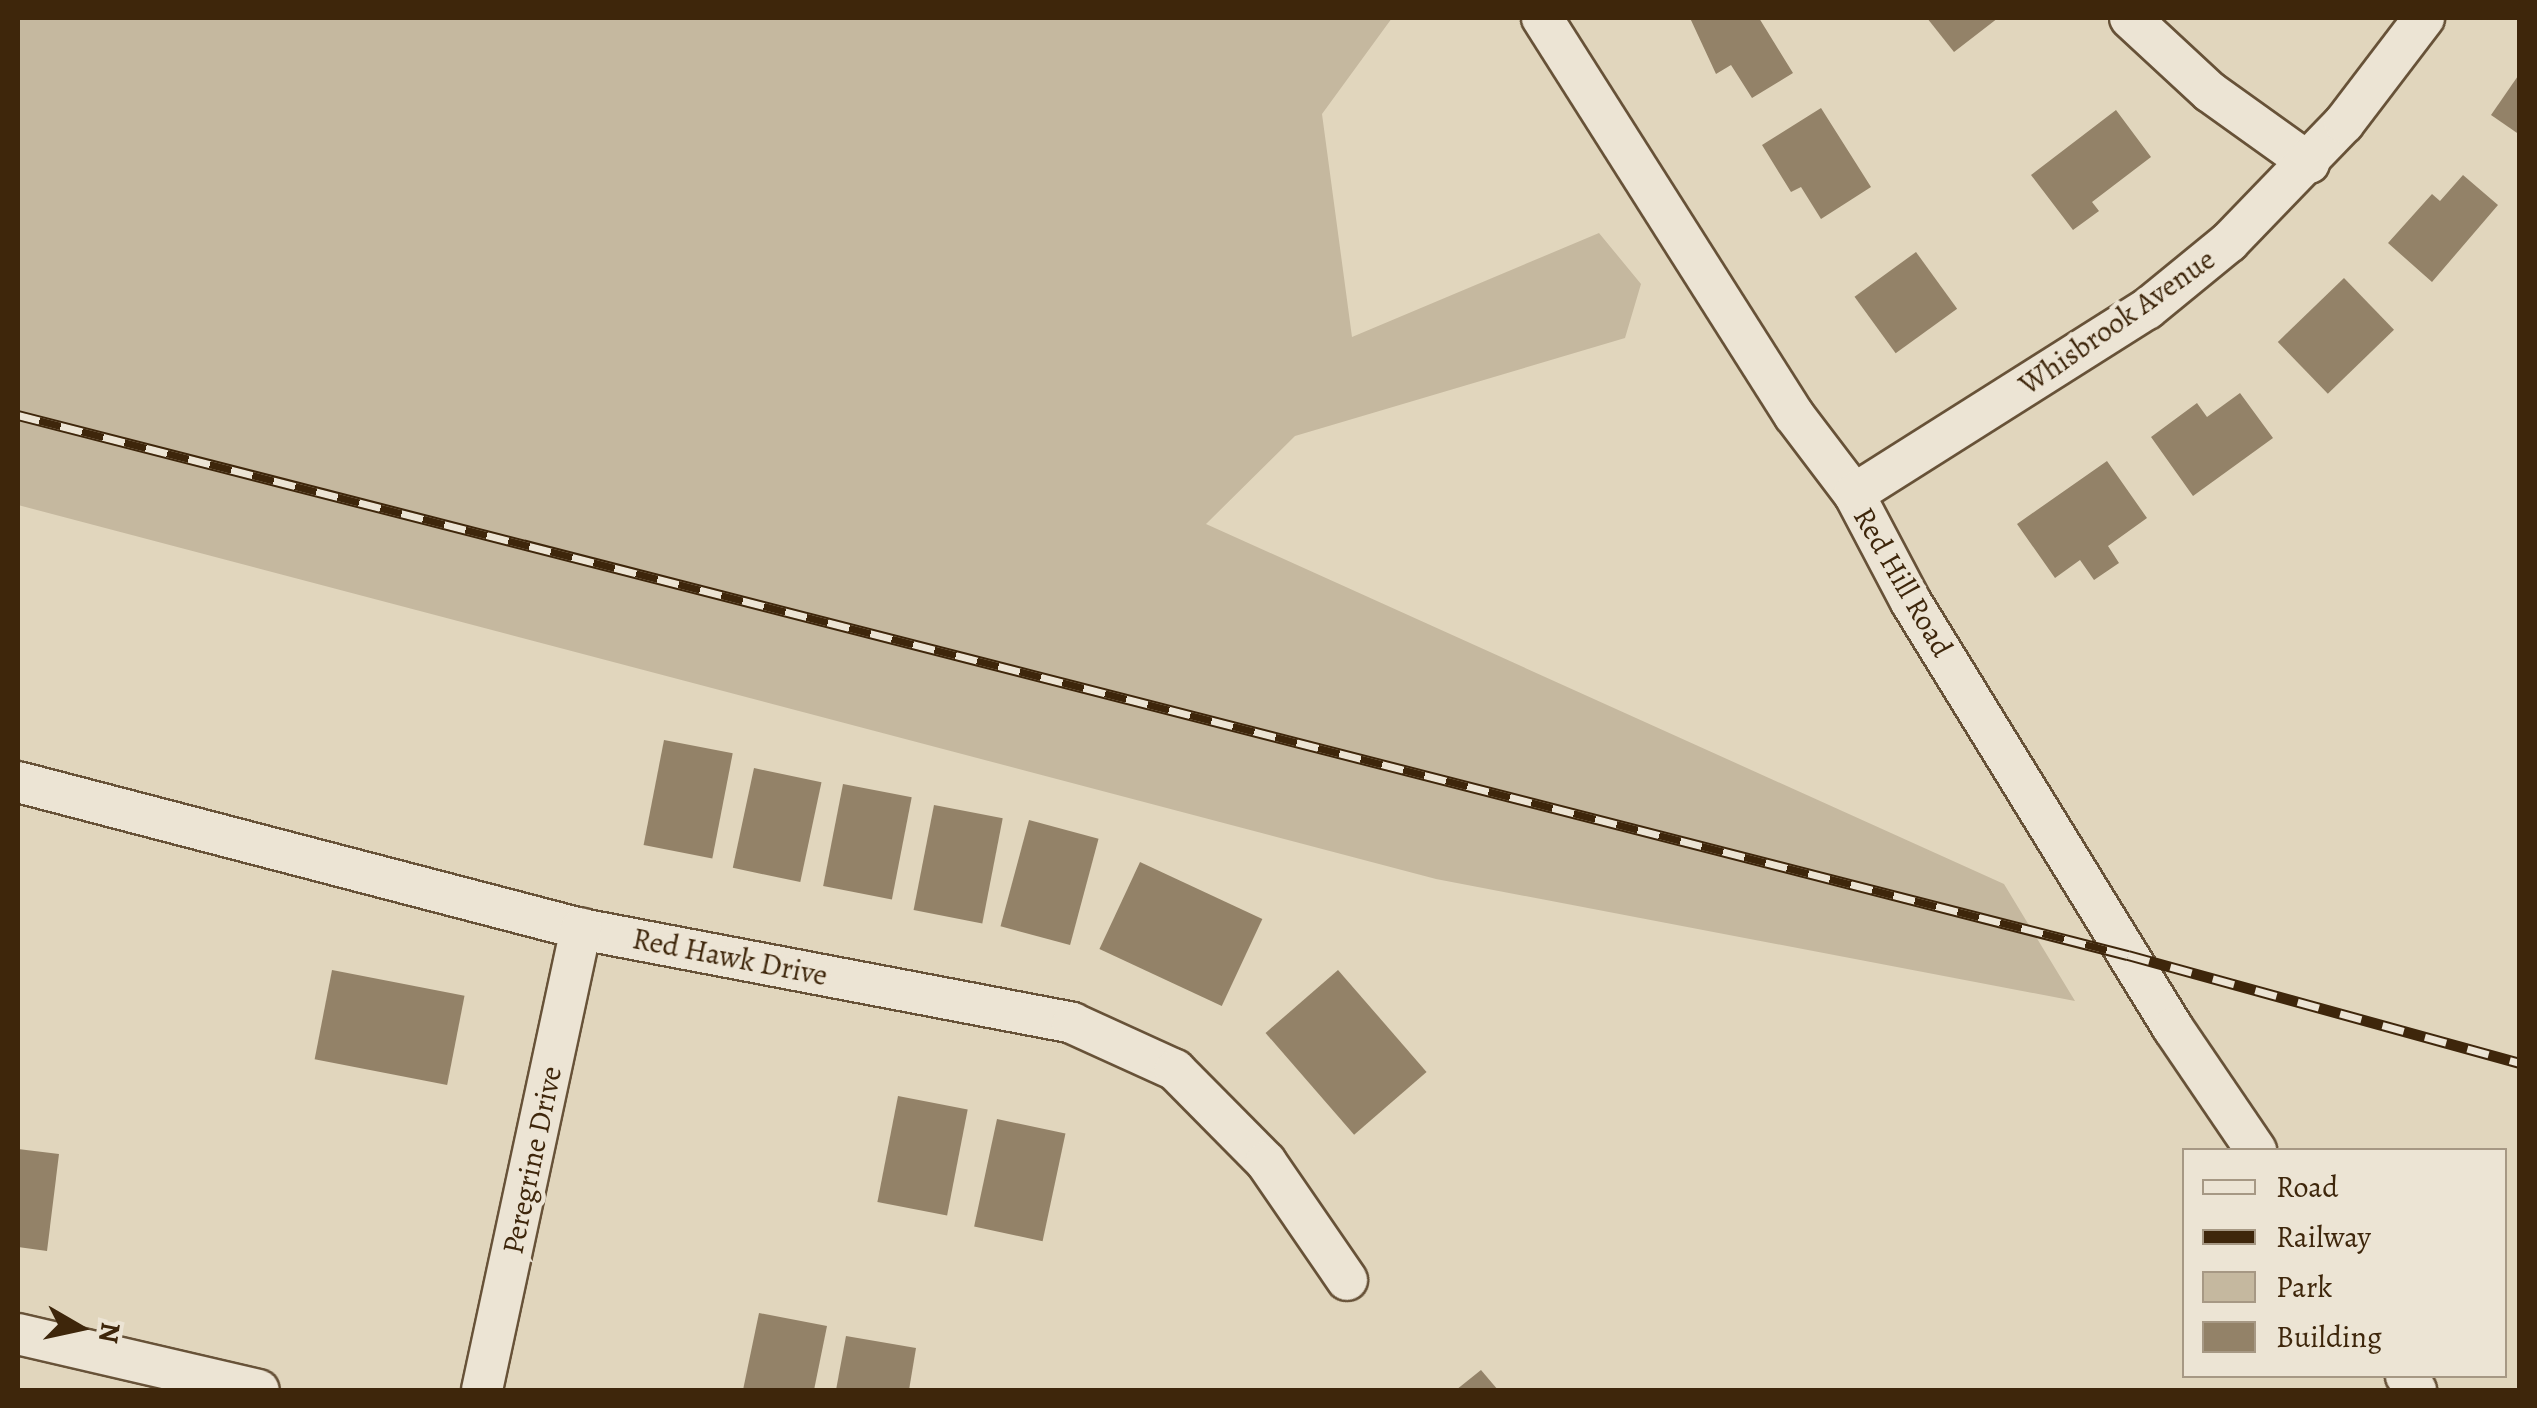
<!DOCTYPE html>
<html>
<head>
<meta charset="utf-8">
<style>
	body { margin:0 }
	#map { position:relative; width:2537px; height:1408px; overflow:hidden; background:#e1d6bd; font-family:Alegreya,serif }
	div>[style] { position:absolute }
	.green>* { inset:0; background:#c5b89f }
	.building>* { inset:0; background:#938268; transform-origin:0 0 }
	.roads { filter:drop-shadow(2px 0 #675238) drop-shadow(-2px 0 #675238) drop-shadow(0 2px #675238) drop-shadow(0 -2px #675238) }
	.street>* { height:40px; margin:-20px; padding:0 20px; transform-origin:20px; border-radius:20px; background:#ece4d4 }
	.rail>* { height:11px; margin-top:-5.5px; transform-origin:0; background:repeating-linear-gradient(90deg,#ece4d4 0 22px,#3e260b 0 44px); box-sizing:border-box; border-block:2px solid #3e260b }
	span { translate:-50% -50%; white-space:nowrap; text-align:center; line-height:1.15; -webkit-text-stroke:9px #ece4d4; paint-order:stroke }
	.street-label { font-size:30px; color:#3e260b }
	.frame { position:absolute; inset:0; border:20px solid #3e260b; pointer-events:none }
	.legend { position:absolute; left:2182px; top:1148px; width:325px; height:230px; box-sizing:border-box; background:#ece4d4; border:2px solid #a69884; margin:0; padding:12px 18px; list-style:none; font-size:30px; color:#3e260b }
	.legend li { display:flex; align-items:center; gap:20px; height:50px }
	.legend b { width:50px; border:2px solid #a69884 }
	.north { position:absolute; left:30px; top:1278px; width:100px; height:100px; -webkit-text-stroke:8px #ece4d4; paint-order:stroke; rotate:99deg; font-size:28px; font-weight:700; line-height:40px; text-align:center; color:#3e260b }
	.north::after { content:''; display:block; margin:auto; width:35px; height:45px; background:#3e260b; clip-path:polygon(50% 0,100% 100%,50% 72%,0 100%) }
</style>
</head>
<body>
<div id="map">
	<div class="green">
		<i style="clip-path:polygon(18px 18px,1392px 18px,1322px 114px,1352px 337px,1599px 233px,1641px 284px,1625px 338px,1295px 436px,1206px 524px,2004px 884px,2075px 1001px,1436px 879px,18px 505px)"></i>
	</div>
	<div class="building">
		<i style="clip-path:polygon(1690px 18px,1759px 18px,1793px 73px,1752px 98px,1731px 65px,1716px 74px)"></i>
		<i style="clip-path:polygon(1927px 18px,1998px 18px,1954px 52px)"></i>
		<i style="clip-path:polygon(2520px 73px,2520px 135px,2491px 115px)"></i>
		<i style="clip-path:polygon(1821px 108px,1871px 187px,1821px 219px,1801px 187px,1791px 192px,1762px 145px)"></i>
		<i style="clip-path:polygon(2116px 110px,2151px 157px,2092px 202px,2099px 211px,2073px 230px,2031px 175px)"></i>
		<i style="clip-path:polygon(2463px 175px,2498px 205px,2432px 282px,2388px 243px,2432px 194px,2440px 201px)"></i>
		<i style="left:1916px;top:252px;width:70px;height:76px;rotate:54deg"></i>
		<i style="left:2344px;top:278px;width:72px;height:92px;rotate:46deg"></i>
		<i style="clip-path:polygon(2240px 393px,2273px 438px,2193px 496px,2151px 437px,2197px 403px,2207px 417px)"></i>
		<i style="clip-path:polygon(2107px 461px,2147px 518px,2108px 546px,2119px 563px,2094px 580px,2080px 560px,2055px 578px,2017px 524px)"></i>
		<i style="left:664px;top:740px;width:70px;height:107px;rotate:11deg"></i>
		<i style="left:754px;top:768px;width:69px;height:102px;rotate:12deg"></i>
		<i style="left:843px;top:784px;width:70px;height:104px;rotate:11deg"></i>
		<i style="left:934px;top:805px;width:70px;height:107px;rotate:11deg"></i>
		<i style="left:1029px;top:820px;width:72px;height:110px;rotate:15deg"></i>
		<i style="left:1140px;top:862px;width:135px;height:96px;rotate:25deg"></i>
		<i style="left:332px;top:970px;width:135px;height:91px;rotate:11deg"></i>
		<i style="left:1338px;top:970px;width:135px;height:96px;rotate:49deg"></i>
		<i style="left:898px;top:1096px;width:71px;height:108px;rotate:11deg"></i>
		<i style="left:997px;top:1119px;width:70px;height:110px;rotate:12deg"></i>
		<i style="clip-path:polygon(18px 1149px,59px 1154px,47px 1251px,18px 1247px)"></i>
		<i style="clip-path:polygon(759px 1313px,827px 1326px,814px 1390px,743px 1390px)"></i>
		<i style="clip-path:polygon(846px 1336px,916px 1348px,909px 1390px,836px 1390px)"></i>
		<i style="clip-path:polygon(1481px 1370px,1498px 1390px,1456px 1390px)"></i>
	</div>
	<div class="roads">
		<div class="street">
			<i style="left:1542px;top:18px;width:470px;rotate:57.6deg"></i>
			<i style="left:1794px;top:415px;width:99px;rotate:52.8deg"></i>
			<i style="left:1854px;top:494px;width:122px;rotate:62.2deg"></i>
			<i style="left:1911px;top:602px;width:500px;rotate:58.41deg"></i>
			<i style="left:2173px;top:1028px;width:148px;rotate:55.8deg"></i>
			<i style="left:2130px;top:18px;width:109px;rotate:42.8deg"></i>
			<i style="left:2210px;top:92px;width:122px;rotate:35.6deg"></i>
			<i style="left:1854px;top:494px;width:347px;rotate:-32.3deg"></i>
			<i style="left:2147px;top:309px;width:106px;rotate:-39.3deg"></i>
			<i style="left:2229px;top:242px;width:165px;rotate:-46deg"></i>
			<i style="left:2344px;top:123px;width:132px;rotate:-52.7deg"></i>
			<i style="left:18px;top:782px;width:582px;rotate:14.63deg"></i>
			<i style="left:581px;top:929px;width:500px;rotate:10.8deg"></i>
			<i style="left:1072px;top:1023px;width:113px;rotate:24.5deg"></i>
			<i style="left:1175px;top:1070px;width:129px;rotate:45.3deg"></i>
			<i style="left:1266px;top:1162px;width:143px;rotate:55.5deg"></i>
			<i style="left:18px;top:1334px;width:247px;rotate:13.1deg"></i>
			<i style="left:2406px;top:1376px;width:17px;rotate:54deg"></i>
			<i style="left:482px;top:1390px;width:472px;rotate:-77.9deg"></i>
		</div>
	</div>
	<div class="rail">
		<i style="left:18px;top:415px;width:2178px;rotate:14.36deg"></i>
		<i style="left:2128px;top:955px;width:407px;rotate:15.4deg"></i>
	</div>
	<div class="street-label">
		<span style="left:2117px;top:322px;rotate:-35deg">Whisbrook Avenue</span>
		<span style="left:1903px;top:582px;rotate:60deg">Red Hill Road</span>
		<span style="left:730px;top:957px;rotate:11deg">Red Hawk Drive</span>
		<span style="left:532px;top:1160px;rotate:-78deg">Peregrine Drive</span>
	</div>
	<div class="frame"></div>
	<ul class="legend">
	<li><b style="height:12px;background:#ece4d4"></b>Road</li>
	<li><b style="height:12px;background:#3e260b"></b>Railway</li>
	<li><b style="height:28px;background:#c5b89f"></b>Park</li>
	<li><b style="height:28px;background:#938268"></b>Building</li>
	</ul>
	<div class="north">N</div>
</div>
</body>
</html>
